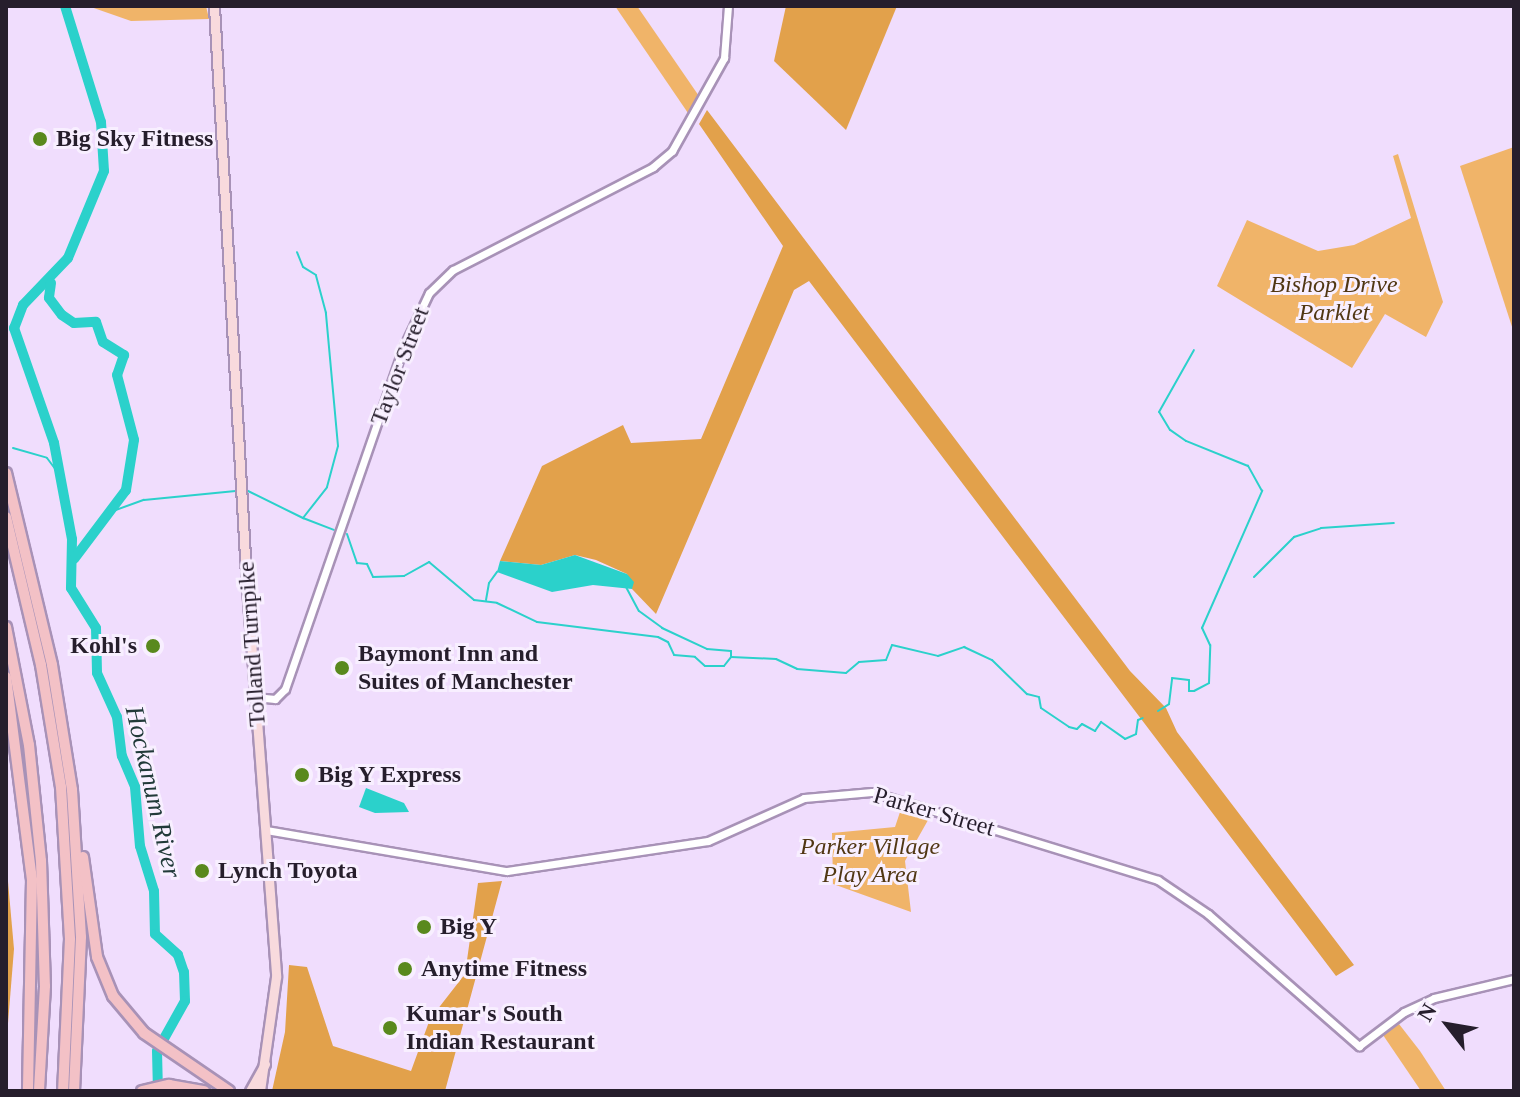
<!DOCTYPE html>
<html>
<head>
<meta charset="utf-8">
<style>
	body { margin:0 }
	#map { position:relative; width:1520px; height:1097px; overflow:hidden; background:#f0ddfd; font-family:"Times New Roman",serif }
	div>[style] { position:absolute }
	.green>* { inset:0; background:#f0b469 }
	.forest>* { inset:0; background:#e2a14b }
	.water>* { inset:0; background:#2bd1cb }
	.stream>* { height:2px; margin:-1px; padding:0 1px; transform-origin:1px; border-radius:1px; background:#2bd1cb }
	.river>* { height:10px; margin:-5px; padding:0 5px; transform-origin:5px; border-radius:5px; background:#2bd1cb }
	.roads { filter:drop-shadow(2px 0 #a892b7) drop-shadow(-2px 0 #a892b7) drop-shadow(0 2px #a892b7) drop-shadow(0 -2px #a892b7) }
	.minor>* { height:7px; margin:-3.5px; padding:0 3.5px; transform-origin:3.5px; border-radius:3.5px; background:#fff }
	.major>* { height:9px; margin:-4.5px; padding:0 4.5px; transform-origin:4.5px; border-radius:4.5px; background:#f8dadd }
	.highway>* { height:10px; margin:-5px; padding:0 5px; transform-origin:5px; border-radius:5px; background:#f3c1c6 }
	.dots>* { width:22px; height:22px; translate:-50% -50%; box-sizing:border-box; border:4px solid #f8efff; border-radius:50% }
	span { translate:-50% -50%; white-space:nowrap; text-align:center; line-height:1.15; -webkit-text-stroke:6px #f8efff; paint-order:stroke }
	.poi-label { font-size:24px; color:#261e2c; font-weight:700 }
	.left { translate:0 -50%; text-align:left }
	.right { translate:-100% -50%; text-align:right }
	.park-label { font-size:24px; color:#513713; font-style:italic }
	.street-label { font-size:24px; color:#261e2c }
	.water-label { font-size:26px; color:#213a39; font-style:italic }
	.frame { position:absolute; inset:0; border:8px solid #261e2c; pointer-events:none }
	.north { position:absolute; left:1408px; top:985px; width:80px; height:80px; -webkit-text-stroke:6px #f8efff; paint-order:stroke; rotate:301deg; font-size:22px; font-weight:700; line-height:32px; text-align:center; color:#261e2c }
	.north::after { content:''; display:block; margin:auto; width:28px; height:36px; background:#261e2c; clip-path:polygon(50% 0,100% 100%,50% 72%,0 100%) }
</style>
</head>
<body>
<div id="map">
	<div class="green">
		<i style="clip-path:polygon(88px 6px,206px 6px,209px 19px,131px 21px)"></i>
		<i style="clip-path:polygon(615px 6px,637px 6px,701px 99px,690px 116px)"></i>
		<i style="clip-path:polygon(1514px 147px,1514px 333px,1460px 166px)"></i>
		<i style="clip-path:polygon(1398px 154px,1443px 302px,1426px 337px,1385px 314px,1352px 368px,1217px 286px,1247px 220px,1318px 251px,1354px 245px,1411px 218px,1393px 156px)"></i>
		<i style="clip-path:polygon(903px 803px,932px 813px,905px 861px,911px 912px,833px 884px,832px 833px,895px 827px)"></i>
		<i style="clip-path:polygon(1399px 1024px,1420px 1051px,1446px 1091px,1421px 1091px,1383px 1035px)"></i>
	</div>
	<div class="forest">
		<i style="clip-path:polygon(786px 6px,897px 6px,846px 130px,774px 61px)"></i>
		<i style="clip-path:polygon(707px 110px,1130px 671px,1166px 708px,1177px 732px,1354px 965px,1336px 976px,809px 281px,794px 290px,656px 614px,632px 589px,627px 574px,596px 560px,575px 555px,541px 565px,500px 561px,542px 466px,623px 425px,631px 443px,701px 439px,783px 246px,699px 124px)"></i>
		<i style="clip-path:polygon(6px 859px,14px 949px,6px 1048px)"></i>
		<i style="clip-path:polygon(502px 881px,445px 1091px,272px 1091px,285px 1032px,289px 965px,307px 967px,333px 1046px,411px 1071px,430px 1019px,465px 974px,478px 883px)"></i>
	</div>
	<div class="water">
		<i style="clip-path:polygon(575px 555px,627px 574px,634px 582px,632px 589px,593px 585px,552px 592px,497px 572px,500px 561px,541px 565px)"></i>
		<i style="clip-path:polygon(366px 788px,404px 803px,409px 812px,375px 813px,359px 807px)"></i>
	</div>
	<div class="stream">
		<i style="left:13px;top:448px;width:35px;rotate:16deg"></i>
		<i style="left:47px;top:458px;width:15px;rotate:53deg"></i>
		<i style="left:246px;top:490px;width:64px;rotate:26.2deg"></i>
		<i style="left:303px;top:518px;width:39px;rotate:-52deg"></i>
		<i style="left:327px;top:487px;width:42px;rotate:-75deg"></i>
		<i style="left:338px;top:446px;width:134px;rotate:-95.2deg"></i>
		<i style="left:326px;top:313px;width:39px;rotate:-105deg"></i>
		<i style="left:316px;top:275px;width:15px;rotate:-148deg"></i>
		<i style="left:303px;top:267px;width:16px;rotate:-112deg"></i>
		<i style="left:113px;top:511px;width:33px;rotate:-20deg"></i>
		<i style="left:144px;top:500px;width:92px;rotate:-5.6deg"></i>
		<i style="left:303px;top:518px;width:33px;rotate:21deg"></i>
		<i style="left:347px;top:534px;width:31px;rotate:71deg"></i>
		<i style="left:357px;top:563px;width:10px;rotate:6deg"></i>
		<i style="left:367px;top:564px;width:14px;rotate:65deg"></i>
		<i style="left:373px;top:577px;width:31px;rotate:-2deg"></i>
		<i style="left:404px;top:576px;width:29px;rotate:-29deg"></i>
		<i style="left:429px;top:562px;width:59px;rotate:40.2deg"></i>
		<i style="left:474px;top:600px;width:23px;rotate:7deg"></i>
		<i style="left:497px;top:603px;width:44px;rotate:25.4deg"></i>
		<i style="left:537px;top:622px;width:122px;rotate:7.1deg"></i>
		<i style="left:658px;top:637px;width:11px;rotate:27deg"></i>
		<i style="left:668px;top:642px;width:14px;rotate:65deg"></i>
		<i style="left:674px;top:655px;width:21px;rotate:5deg"></i>
		<i style="left:695px;top:657px;width:13px;rotate:42deg"></i>
		<i style="left:705px;top:666px;width:19px"></i>
		<i style="left:724px;top:666px;width:11px;rotate:-52deg"></i>
		<i style="left:731px;top:657px;width:45px;rotate:2.5deg"></i>
		<i style="left:776px;top:659px;width:23px;rotate:25deg"></i>
		<i style="left:797px;top:669px;width:49px;rotate:4.7deg"></i>
		<i style="left:846px;top:673px;width:17px;rotate:-40deg"></i>
		<i style="left:859px;top:662px;width:27px;rotate:-4deg"></i>
		<i style="left:886px;top:660px;width:16px;rotate:-68deg"></i>
		<i style="left:892px;top:645px;width:47px;rotate:13.4deg"></i>
		<i style="left:938px;top:656px;width:28px;rotate:-19deg"></i>
		<i style="left:964px;top:647px;width:31px;rotate:25deg"></i>
		<i style="left:992px;top:660px;width:49px;rotate:44.2deg"></i>
		<i style="left:1027px;top:694px;width:12px;rotate:14deg"></i>
		<i style="left:1039px;top:697px;width:11px;rotate:80deg"></i>
		<i style="left:1041px;top:708px;width:34px;rotate:34deg"></i>
		<i style="left:1069px;top:727px;width:8px;rotate:14deg"></i>
		<i style="left:1077px;top:729px;width:7px;rotate:-45deg"></i>
		<i style="left:1082px;top:724px;width:15px;rotate:28deg"></i>
		<i style="left:1095px;top:731px;width:11px;rotate:-56deg"></i>
		<i style="left:1101px;top:722px;width:29px;rotate:35deg"></i>
		<i style="left:1125px;top:739px;width:12px;rotate:-24deg"></i>
		<i style="left:1136px;top:734px;width:14px;rotate:-82deg"></i>
		<i style="left:1138px;top:720px;width:5px;rotate:-22deg"></i>
		<i style="left:1254px;top:577px;width:57px;rotate:-45deg"></i>
		<i style="left:1294px;top:537px;width:28px;rotate:-18deg"></i>
		<i style="left:1321px;top:528px;width:73px;rotate:-3.9deg"></i>
		<i style="left:626px;top:587px;width:27px;rotate:62deg"></i>
		<i style="left:639px;top:611px;width:29px;rotate:36deg"></i>
		<i style="left:662px;top:628px;width:50px;rotate:25deg"></i>
		<i style="left:707px;top:649px;width:24px;rotate:5deg"></i>
		<i style="left:731px;top:651px;width:5px;rotate:90deg"></i>
		<i style="left:486px;top:600px;width:17px;rotate:-80deg"></i>
		<i style="left:489px;top:583px;width:14px;rotate:-54deg"></i>
		<i style="left:1158px;top:711px;width:13px;rotate:-32deg"></i>
		<i style="left:1169px;top:704px;width:26px;rotate:-83deg"></i>
		<i style="left:1172px;top:678px;width:17px;rotate:7deg"></i>
		<i style="left:1189px;top:680px;width:11px;rotate:90deg"></i>
		<i style="left:1189px;top:691px;width:5px"></i>
		<i style="left:1194px;top:691px;width:17px;rotate:-28deg"></i>
		<i style="left:1209px;top:683px;width:38px;rotate:-88deg"></i>
		<i style="left:1210px;top:645px;width:19px;rotate:-115deg"></i>
		<i style="left:1202px;top:628px;width:150px;rotate:-66.3deg"></i>
		<i style="left:1262px;top:491px;width:29px;rotate:-119deg"></i>
		<i style="left:1248px;top:466px;width:67px;rotate:-158deg"></i>
		<i style="left:1186px;top:441px;width:19px;rotate:-145deg"></i>
		<i style="left:1170px;top:430px;width:21px;rotate:-121deg"></i>
		<i style="left:1159px;top:412px;width:71px;rotate:-60.6deg"></i>
	</div>
	<div class="river">
		<i style="left:65px;top:6px;width:121px;rotate:72.8deg"></i>
		<i style="left:101px;top:122px;width:49px;rotate:86.5deg"></i>
		<i style="left:104px;top:171px;width:94px;rotate:112.5deg"></i>
		<i style="left:68px;top:258px;width:65px;rotate:133.8deg"></i>
		<i style="left:23px;top:305px;width:25px;rotate:111deg"></i>
		<i style="left:14px;top:328px;width:122px;rotate:70.8deg"></i>
		<i style="left:54px;top:443px;width:98px;rotate:79.4deg"></i>
		<i style="left:72px;top:539px;width:49px;rotate:91.2deg"></i>
		<i style="left:71px;top:588px;width:47px;rotate:58deg"></i>
		<i style="left:96px;top:628px;width:45px;rotate:88.7deg"></i>
		<i style="left:97px;top:673px;width:48px;rotate:65.6deg"></i>
		<i style="left:117px;top:717px;width:39px;rotate:83deg"></i>
		<i style="left:122px;top:756px;width:34px;rotate:67deg"></i>
		<i style="left:135px;top:787px;width:59px;rotate:85.2deg"></i>
		<i style="left:140px;top:846px;width:47px;rotate:72.7deg"></i>
		<i style="left:154px;top:891px;width:43px;rotate:88.7deg"></i>
		<i style="left:155px;top:934px;width:31px;rotate:42deg"></i>
		<i style="left:178px;top:955px;width:18px;rotate:71deg"></i>
		<i style="left:184px;top:972px;width:29px;rotate:88deg"></i>
		<i style="left:185px;top:1001px;width:57px;rotate:119.2deg"></i>
		<i style="left:157px;top:1051px;width:40px;rotate:88.6deg"></i>
		<i style="left:51px;top:283px;width:15px;rotate:98deg"></i>
		<i style="left:49px;top:298px;width:21px;rotate:53deg"></i>
		<i style="left:62px;top:315px;width:14px;rotate:34deg"></i>
		<i style="left:74px;top:323px;width:22px;rotate:-3deg"></i>
		<i style="left:96px;top:322px;width:21px;rotate:71deg"></i>
		<i style="left:103px;top:342px;width:25px;rotate:32deg"></i>
		<i style="left:124px;top:355px;width:21px;rotate:109deg"></i>
		<i style="left:117px;top:375px;width:67px;rotate:75.3deg"></i>
		<i style="left:134px;top:440px;width:51px;rotate:99.1deg"></i>
		<i style="left:126px;top:490px;width:86px;rotate:127deg"></i>
	</div>
	<div class="roads">
		<div class="minor">
			<i style="left:255px;top:697px;width:20px;rotate:6deg"></i>
			<i style="left:275px;top:699px;width:14px;rotate:-45deg"></i>
			<i style="left:285px;top:689px;width:361px;rotate:-70.9deg"></i>
			<i style="left:403px;top:348px;width:61px;rotate:-64.7deg"></i>
			<i style="left:429px;top:293px;width:33px;rotate:-44deg"></i>
			<i style="left:453px;top:270px;width:225px;rotate:-27.2deg"></i>
			<i style="left:653px;top:167px;width:25px;rotate:-40deg"></i>
			<i style="left:672px;top:151px;width:107px;rotate:-60.8deg"></i>
			<i style="left:724px;top:58px;width:52px;rotate:-85.6deg"></i>
			<i style="left:266px;top:830px;width:244px;rotate:9.7deg"></i>
			<i style="left:507px;top:871px;width:203px;rotate:-8.5deg"></i>
			<i style="left:708px;top:841px;width:105px;rotate:-24.1deg"></i>
			<i style="left:804px;top:798px;width:68px;rotate:-5deg"></i>
			<i style="left:872px;top:792px;width:299px;rotate:17.1deg"></i>
			<i style="left:1158px;top:880px;width:60px;rotate:34.2deg"></i>
			<i style="left:1208px;top:914px;width:201px;rotate:41.2deg"></i>
			<i style="left:1359px;top:1046px;width:56px;rotate:-37.1deg"></i>
			<i style="left:1404px;top:1012px;width:33px;rotate:-25deg"></i>
			<i style="left:1434px;top:998px;width:82px;rotate:-13.4deg"></i>
		</div>
		<div class="major">
			<i style="left:214px;top:6px;width:569px;rotate:86.78deg"></i>
			<i style="left:246px;top:574px;width:404px;rotate:85.7deg"></i>
			<i style="left:276px;top:977px;width:115px;rotate:98deg"></i>
			<i style="left:250px;top:1091px;width:31px;rotate:-61deg"></i>
		</div>
		<div class="highway">
			<i style="left:6px;top:473px;width:197px;rotate:76.5deg"></i>
			<i style="left:52px;top:665px;width:127px;rotate:80.9deg"></i>
			<i style="left:72px;top:790px;width:147px;rotate:86.5deg"></i>
			<i style="left:81px;top:937px;width:154px;rotate:92.6deg"></i>
			<i style="left:6px;top:517px;width:152px;rotate:76.7deg"></i>
			<i style="left:41px;top:665px;width:124px;rotate:80.7deg"></i>
			<i style="left:61px;top:787px;width:152px;rotate:86.6deg"></i>
			<i style="left:70px;top:939px;width:152px;rotate:92.6deg"></i>
			<i style="left:6px;top:627px;width:120px;rotate:79deg"></i>
			<i style="left:29px;top:745px;width:117px;rotate:84.1deg"></i>
			<i style="left:41px;top:861px;width:125px;rotate:88.2deg"></i>
			<i style="left:45px;top:986px;width:105px;rotate:93.3deg"></i>
			<i style="left:6px;top:677px;width:205px;rotate:82.7deg"></i>
			<i style="left:32px;top:880px;width:211px;rotate:91.1deg"></i>
			<i style="left:83px;top:857px;width:101px;rotate:82deg"></i>
			<i style="left:97px;top:957px;width:42px;rotate:67.7deg"></i>
			<i style="left:113px;top:996px;width:48px;rotate:50deg"></i>
			<i style="left:144px;top:1033px;width:103px;rotate:34.3deg"></i>
			<i style="left:142px;top:1091px;width:28px;rotate:-13deg"></i>
			<i style="left:169px;top:1085px;width:36px;rotate:10deg"></i>
		</div>
	</div>
	<div class="dots">
		<i style="left:40px;top:139px;background:#59891d"></i>
		<i style="left:153px;top:646px;background:#59891d"></i>
		<i style="left:342px;top:668px;background:#59891d"></i>
		<i style="left:302px;top:775px;background:#59891d"></i>
		<i style="left:202px;top:871px;background:#59891d"></i>
		<i style="left:424px;top:927px;background:#59891d"></i>
		<i style="left:405px;top:969px;background:#59891d"></i>
		<i style="left:390px;top:1028px;background:#59891d"></i>
	</div>
	<div class="poi-label">
		<span class="left" style="left:56px;top:139px">Big Sky Fitness</span>
		<span class="right" style="left:137px;top:646px">Kohl's</span>
		<span class="left" style="left:358px;top:668px">Baymont Inn and<br>Suites of Manchester</span>
		<span class="left" style="left:318px;top:775px">Big Y Express</span>
		<span class="left" style="left:218px;top:871px">Lynch Toyota</span>
		<span class="left" style="left:440px;top:927px">Big Y</span>
		<span class="left" style="left:421px;top:969px">Anytime Fitness</span>
		<span class="left" style="left:406px;top:1028px">Kumar's South<br>Indian Restaurant</span>
	</div>
	<div class="park-label">
		<span style="left:1334px;top:299px">Bishop Drive<br>Parklet</span>
		<span style="left:870px;top:861px">Parker Village<br>Play Area</span>
	</div>
	<div class="street-label">
		<span style="left:400px;top:366px;rotate:-69deg">Taylor Street</span>
		<span style="left:252px;top:644px;rotate:-94deg">Tolland Turnpike</span>
		<span style="left:934px;top:812px;rotate:16deg">Parker Street</span>
	</div>
	<div class="water-label">
		<span style="left:153px;top:792px;rotate:77deg">Hockanum River</span>
	</div>
	<div class="frame"></div>
	<div class="north">N</div>
</div>
</body>
</html>
